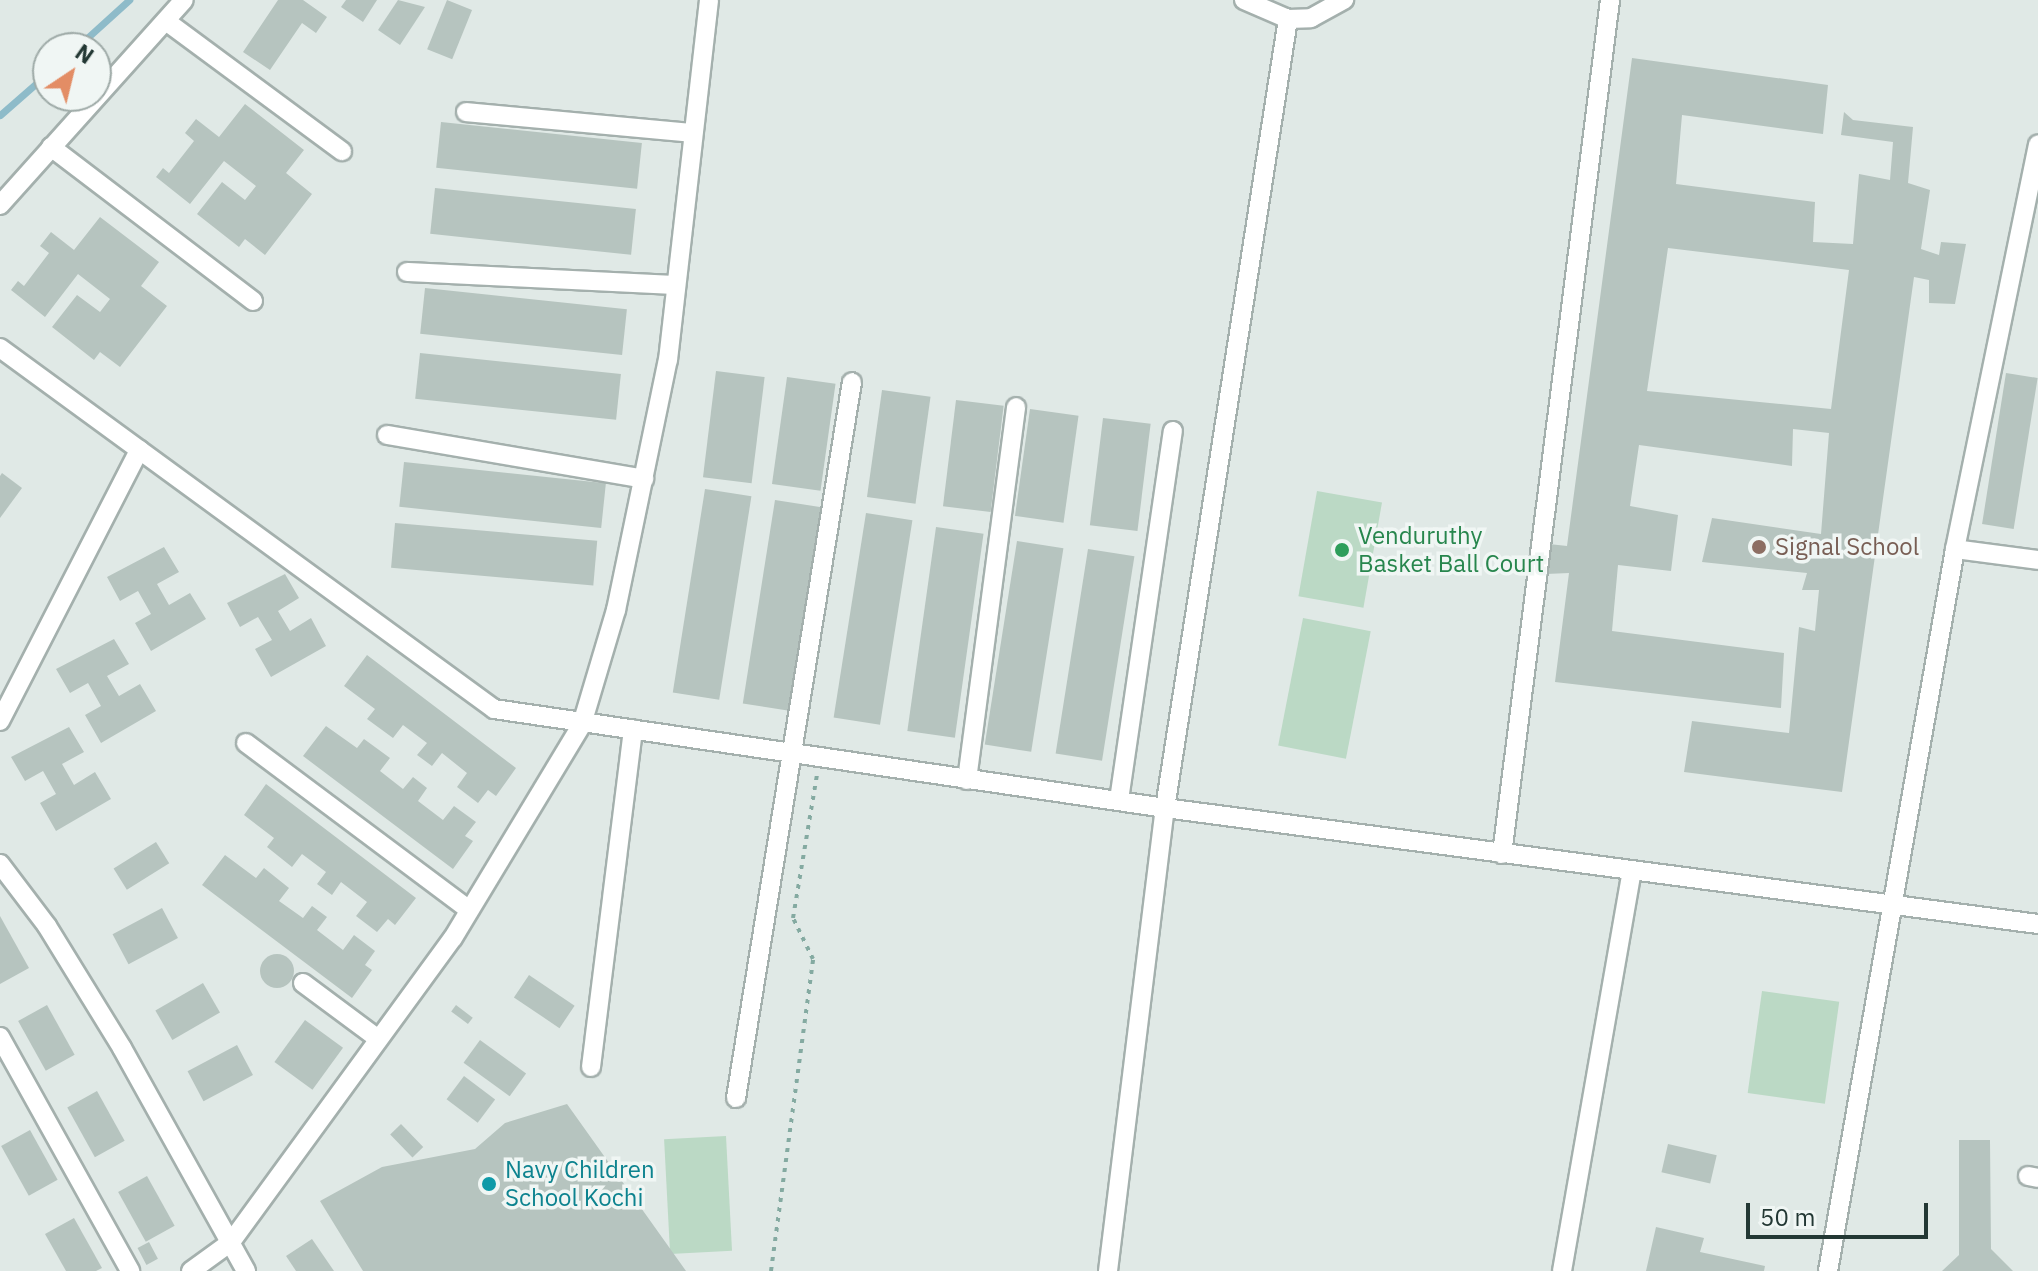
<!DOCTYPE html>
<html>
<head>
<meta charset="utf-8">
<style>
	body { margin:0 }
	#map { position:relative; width:2038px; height:1271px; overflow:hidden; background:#e0e9e6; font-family:"IBM Plex Sans",sans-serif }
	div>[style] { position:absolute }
	.green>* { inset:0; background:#bbd9c5; transform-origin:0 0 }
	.stream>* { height:7px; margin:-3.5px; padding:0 3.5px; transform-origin:3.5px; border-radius:3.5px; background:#8ebbc9 }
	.building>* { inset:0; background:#b6c4bf; transform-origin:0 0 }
	.round { border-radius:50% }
	.path>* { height:4px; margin-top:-2px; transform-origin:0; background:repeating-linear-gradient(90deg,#84aaa1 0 4px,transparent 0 10px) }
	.roads { filter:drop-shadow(2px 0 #a4b0ad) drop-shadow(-2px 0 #a4b0ad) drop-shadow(0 2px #a4b0ad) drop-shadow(0 -2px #a4b0ad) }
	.minor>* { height:18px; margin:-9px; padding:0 9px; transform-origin:9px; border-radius:9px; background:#fff }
	.dots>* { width:22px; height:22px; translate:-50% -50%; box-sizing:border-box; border:4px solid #f0f6f4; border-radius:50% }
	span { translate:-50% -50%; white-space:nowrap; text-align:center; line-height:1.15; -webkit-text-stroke:7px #f0f6f4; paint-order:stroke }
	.leisure-label { font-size:24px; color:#27864d }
	.left { translate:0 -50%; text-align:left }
	.education-label { font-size:24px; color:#785e54 }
	.culture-label { font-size:24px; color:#0d838f }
	.north { position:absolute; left:32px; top:32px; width:80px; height:80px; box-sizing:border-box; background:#f0f6f4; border:2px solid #9eaaa7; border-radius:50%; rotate:35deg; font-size:22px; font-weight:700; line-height:32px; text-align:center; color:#233834 }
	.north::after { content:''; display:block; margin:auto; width:28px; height:36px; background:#e38d65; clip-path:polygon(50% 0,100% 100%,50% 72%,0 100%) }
	.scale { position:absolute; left:1746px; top:1203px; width:182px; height:36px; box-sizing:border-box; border:4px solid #233834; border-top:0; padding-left:10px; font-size:24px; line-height:28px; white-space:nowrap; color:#233834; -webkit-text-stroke:6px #f0f6f4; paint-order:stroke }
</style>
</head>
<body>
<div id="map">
	<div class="green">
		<i style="left:1317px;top:491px;width:66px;height:107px;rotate:10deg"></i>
		<i style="left:1303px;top:618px;width:69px;height:130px;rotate:11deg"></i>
		<i style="left:1762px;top:991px;width:78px;height:103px;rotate:8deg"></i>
		<i style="left:726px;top:1136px;width:115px;height:62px;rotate:87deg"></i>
	</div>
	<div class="stream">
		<i style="left:76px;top:48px;width:72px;rotate:-42.2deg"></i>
		<i style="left:0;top:115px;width:64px;rotate:-41.2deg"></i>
	</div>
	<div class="building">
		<i style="clip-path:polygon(278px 0,303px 0,327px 17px,316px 33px,302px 23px,270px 70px,243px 52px)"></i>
		<i style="clip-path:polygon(346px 0,377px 0,363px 22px,341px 7px)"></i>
		<i style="clip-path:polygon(398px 0,425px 7px,400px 45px,378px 30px)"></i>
		<i style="left:447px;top:0;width:27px;height:53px;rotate:22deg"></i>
		<i style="clip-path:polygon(evenodd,1632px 58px,1828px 85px,1823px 134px,1682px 115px,1676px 184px,1815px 202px,1813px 242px,1853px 244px,1859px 174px,1890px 180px,1893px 142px,1841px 135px,1844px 112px,1853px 120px,1913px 127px,1908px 183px,1930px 190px,1921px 249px,1939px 255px,1941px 242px,1966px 244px,1955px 304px,1929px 303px,1929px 280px,1914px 277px,1842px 792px,1684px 772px,1692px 721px,1789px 733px,1799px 627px,1815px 631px,1819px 590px,1802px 590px,1807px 573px,1702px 562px,1712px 518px,1821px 534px,1829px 433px,1793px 429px,1792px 466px,1639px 445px,1630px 506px,1678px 515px,1671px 571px,1618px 565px,1612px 631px,1784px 653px,1781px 708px,1555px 682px,1569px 573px,1546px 574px,1549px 544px,1567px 546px,1632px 58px,1668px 248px,1849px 270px,1831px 409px,1647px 391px,1668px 248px)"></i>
		<i style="clip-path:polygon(245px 104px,304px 150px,286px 173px,312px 194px,265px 255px,245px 239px,239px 247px,197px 214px,222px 182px,245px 200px,256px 186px,224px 161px,190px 204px,156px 177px,163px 168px,169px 173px,194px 141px,185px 133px,196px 119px,219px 137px)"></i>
		<i style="left:441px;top:122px;width:202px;height:46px;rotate:6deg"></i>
		<i style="left:435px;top:188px;width:202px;height:46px;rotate:6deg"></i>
		<i style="clip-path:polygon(100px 217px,159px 262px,141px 286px,167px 306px,120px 367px,100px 352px,94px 360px,52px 327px,77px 295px,100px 312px,110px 299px,78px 274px,45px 317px,11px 290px,18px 281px,24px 286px,49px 253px,40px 246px,51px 232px,74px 250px)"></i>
		<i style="left:425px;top:288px;width:203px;height:46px;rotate:6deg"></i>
		<i style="left:420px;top:353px;width:202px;height:46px;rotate:6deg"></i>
		<i style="left:716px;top:371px;width:49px;height:107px;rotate:7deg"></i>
		<i style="left:2006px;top:373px;width:32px;height:153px;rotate:9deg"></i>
		<i style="left:787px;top:377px;width:49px;height:108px;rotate:8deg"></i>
		<i style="left:882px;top:390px;width:49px;height:108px;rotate:8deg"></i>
		<i style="left:956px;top:400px;width:48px;height:107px;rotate:7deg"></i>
		<i style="left:1030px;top:409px;width:49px;height:108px;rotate:8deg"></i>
		<i style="left:1103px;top:418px;width:48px;height:108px;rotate:7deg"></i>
		<i style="left:404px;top:462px;width:203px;height:45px;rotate:6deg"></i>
		<i style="clip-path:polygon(2px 473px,22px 488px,0 518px,0 476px)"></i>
		<i style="left:705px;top:489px;width:47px;height:206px;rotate:9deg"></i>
		<i style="left:775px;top:500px;width:47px;height:206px;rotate:9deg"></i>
		<i style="left:866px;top:513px;width:47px;height:207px;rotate:9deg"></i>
		<i style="left:395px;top:523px;width:203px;height:45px;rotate:5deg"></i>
		<i style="left:936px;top:527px;width:48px;height:206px;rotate:8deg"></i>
		<i style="left:1017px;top:541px;width:47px;height:206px;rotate:9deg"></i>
		<i style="clip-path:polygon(164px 547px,179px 572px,157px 584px,169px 605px,190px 593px,206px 619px,151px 651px,135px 623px,151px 614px,138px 591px,120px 601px,107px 577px)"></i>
		<i style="left:1088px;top:549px;width:47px;height:207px;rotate:9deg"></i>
		<i style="clip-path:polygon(285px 574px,299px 598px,278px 611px,290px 631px,311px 618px,326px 646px,271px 677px,255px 649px,272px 640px,258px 617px,240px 627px,227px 603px)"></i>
		<i style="clip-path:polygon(114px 639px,129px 664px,107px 676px,119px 696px,140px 684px,156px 711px,101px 743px,85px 715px,101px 706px,88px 683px,70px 693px,56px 669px)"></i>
		<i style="clip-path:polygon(367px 655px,516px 768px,496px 796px,488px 790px,478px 803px,457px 787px,467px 773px,442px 753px,432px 766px,417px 755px,427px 743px,403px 725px,393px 738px,367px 719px,375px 709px,344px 686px)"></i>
		<i style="clip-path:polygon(326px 726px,357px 748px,364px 739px,390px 758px,380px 771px,403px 789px,413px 777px,427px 788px,418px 801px,443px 820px,454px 806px,476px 822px,465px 836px,473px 841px,453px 869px,303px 756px)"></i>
		<i style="clip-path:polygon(69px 727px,84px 752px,62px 764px,74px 785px,95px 772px,111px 799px,56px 831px,40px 803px,56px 794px,43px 771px,25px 781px,11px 757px)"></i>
		<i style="clip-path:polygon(266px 784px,416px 898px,395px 925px,388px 919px,377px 932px,356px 916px,367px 902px,341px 882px,332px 895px,317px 884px,326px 872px,302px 854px,292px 867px,267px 847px,274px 838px,244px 815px)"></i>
		<i style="left:156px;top:842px;width:25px;height:50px;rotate:58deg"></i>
		<i style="clip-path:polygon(225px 855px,256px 878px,264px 868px,289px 888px,279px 901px,303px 918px,312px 906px,327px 917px,317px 930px,343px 950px,354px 935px,375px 951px,365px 965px,372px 970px,352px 998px,202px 885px)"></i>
		<i style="left:162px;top:908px;width:34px;height:56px;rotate:62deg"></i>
		<i style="clip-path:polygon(0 916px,29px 968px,0 984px)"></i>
		<i class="round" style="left:260px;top:954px;width:34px;height:34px"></i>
		<i style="left:529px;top:975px;width:55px;height:27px;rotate:34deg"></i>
		<i style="left:203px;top:983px;width:34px;height:55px;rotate:60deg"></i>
		<i style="left:47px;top:1005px;width:57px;height:33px;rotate:61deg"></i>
		<i style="left:456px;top:1005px;width:21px;height:8px;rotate:37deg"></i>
		<i style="left:305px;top:1020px;width:47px;height:52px;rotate:36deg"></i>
		<i style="left:480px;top:1040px;width:57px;height:28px;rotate:36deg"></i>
		<i style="left:237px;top:1045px;width:34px;height:56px;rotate:62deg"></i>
		<i style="left:464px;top:1076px;width:39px;height:29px;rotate:37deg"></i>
		<i style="left:97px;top:1091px;width:57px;height:34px;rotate:61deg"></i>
		<i style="clip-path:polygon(567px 1104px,686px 1271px,363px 1271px,320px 1201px,382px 1167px,475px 1149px,505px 1123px)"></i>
		<i style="left:401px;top:1124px;width:32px;height:15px;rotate:46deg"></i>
		<i style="left:30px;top:1130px;width:57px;height:33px;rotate:61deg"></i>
		<i style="clip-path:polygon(1959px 1140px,1990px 1140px,1991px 1249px,2013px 1271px,1942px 1271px,1959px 1255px)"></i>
		<i style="left:1668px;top:1144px;width:50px;height:29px;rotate:13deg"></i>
		<i style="left:147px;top:1176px;width:57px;height:33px;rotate:61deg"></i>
		<i style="clip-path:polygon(74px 1218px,102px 1268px,96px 1271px,66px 1271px,45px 1234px)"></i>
		<i style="clip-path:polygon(1656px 1227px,1704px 1238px,1700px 1252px,1765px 1266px,1764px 1271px,1646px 1271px)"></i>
		<i style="clip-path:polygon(312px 1239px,334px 1271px,296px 1271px,286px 1256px)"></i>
		<i style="left:149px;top:1242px;width:19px;height:13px;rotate:62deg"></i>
	</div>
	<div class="path">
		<i style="left:771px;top:1271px;width:315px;rotate:-82.3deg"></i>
		<i style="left:813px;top:959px;width:46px;rotate:-116deg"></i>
		<i style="left:793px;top:918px;width:145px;rotate:-80.5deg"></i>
	</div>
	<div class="roads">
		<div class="minor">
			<i style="left:1244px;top:0;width:48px;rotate:23.4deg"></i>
			<i style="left:1288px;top:19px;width:23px;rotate:-2deg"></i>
			<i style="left:1311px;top:18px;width:38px;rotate:-29deg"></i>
			<i style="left:166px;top:21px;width:219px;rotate:36.5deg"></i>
			<i style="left:466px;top:112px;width:228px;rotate:5.3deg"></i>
			<i style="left:51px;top:147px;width:254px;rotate:37.3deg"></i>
			<i style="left:0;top:205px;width:275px;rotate:-48.1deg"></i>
			<i style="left:407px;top:272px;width:269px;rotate:2.8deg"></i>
			<i style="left:0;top:348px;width:612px;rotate:36.16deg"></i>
			<i style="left:494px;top:709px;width:678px;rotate:8.39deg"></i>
			<i style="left:1165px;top:808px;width:881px;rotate:7.57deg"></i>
			<i style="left:387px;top:435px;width:261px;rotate:9.7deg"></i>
			<i style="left:1955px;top:549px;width:84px;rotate:7.5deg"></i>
			<i style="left:0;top:721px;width:305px;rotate:-62.8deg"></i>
			<i style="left:246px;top:743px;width:277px;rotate:36.8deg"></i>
			<i style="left:967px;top:780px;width:376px;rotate:-82.5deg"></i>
			<i style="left:1119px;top:800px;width:373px;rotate:-81.7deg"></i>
			<i style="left:1502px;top:854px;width:861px;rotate:-82.79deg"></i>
			<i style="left:0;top:864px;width:78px;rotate:52.8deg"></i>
			<i style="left:47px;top:926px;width:143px;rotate:58.4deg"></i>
			<i style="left:122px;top:1048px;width:255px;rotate:60.9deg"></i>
			<i style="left:303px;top:983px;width:92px;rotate:36.6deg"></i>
			<i style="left:0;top:1037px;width:268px;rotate:60.9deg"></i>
			<i style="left:591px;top:1067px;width:340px;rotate:-82.9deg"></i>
			<i style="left:736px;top:1098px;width:725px;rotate:-80.8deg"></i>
			<i style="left:2028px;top:1176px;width:10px;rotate:11deg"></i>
			<i style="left:191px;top:1271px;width:49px;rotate:-35.9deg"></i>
			<i style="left:231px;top:1242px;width:376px;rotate:-53.9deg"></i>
			<i style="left:453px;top:938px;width:250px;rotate:-58.9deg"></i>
			<i style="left:582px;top:724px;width:119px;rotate:-73.4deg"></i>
			<i style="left:616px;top:610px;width:255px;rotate:-78.3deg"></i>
			<i style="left:668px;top:360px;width:362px;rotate:-83.5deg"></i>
			<i style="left:1108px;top:1271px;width:466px;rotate:-83deg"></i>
			<i style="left:1165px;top:808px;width:799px;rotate:-81.14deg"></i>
			<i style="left:1562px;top:1271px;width:406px;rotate:-80.1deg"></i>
			<i style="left:1828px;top:1271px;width:733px;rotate:-80.02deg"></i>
			<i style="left:1955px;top:549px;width:413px;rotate:-78.4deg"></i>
		</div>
	</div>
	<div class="dots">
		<i style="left:1759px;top:547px;background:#8d6e63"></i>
		<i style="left:1342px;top:550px;background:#2e9e5b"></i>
		<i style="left:489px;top:1184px;background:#0f9aa8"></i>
	</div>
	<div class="leisure-label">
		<span class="left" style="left:1358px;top:550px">Venduruthy<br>Basket Ball Court</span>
	</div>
	<div class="education-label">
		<span class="left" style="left:1775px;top:547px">Signal School</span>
	</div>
	<div class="culture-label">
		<span class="left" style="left:505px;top:1184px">Navy Children<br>School Kochi</span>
	</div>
	<div class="north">N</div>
	<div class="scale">50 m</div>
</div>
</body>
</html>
